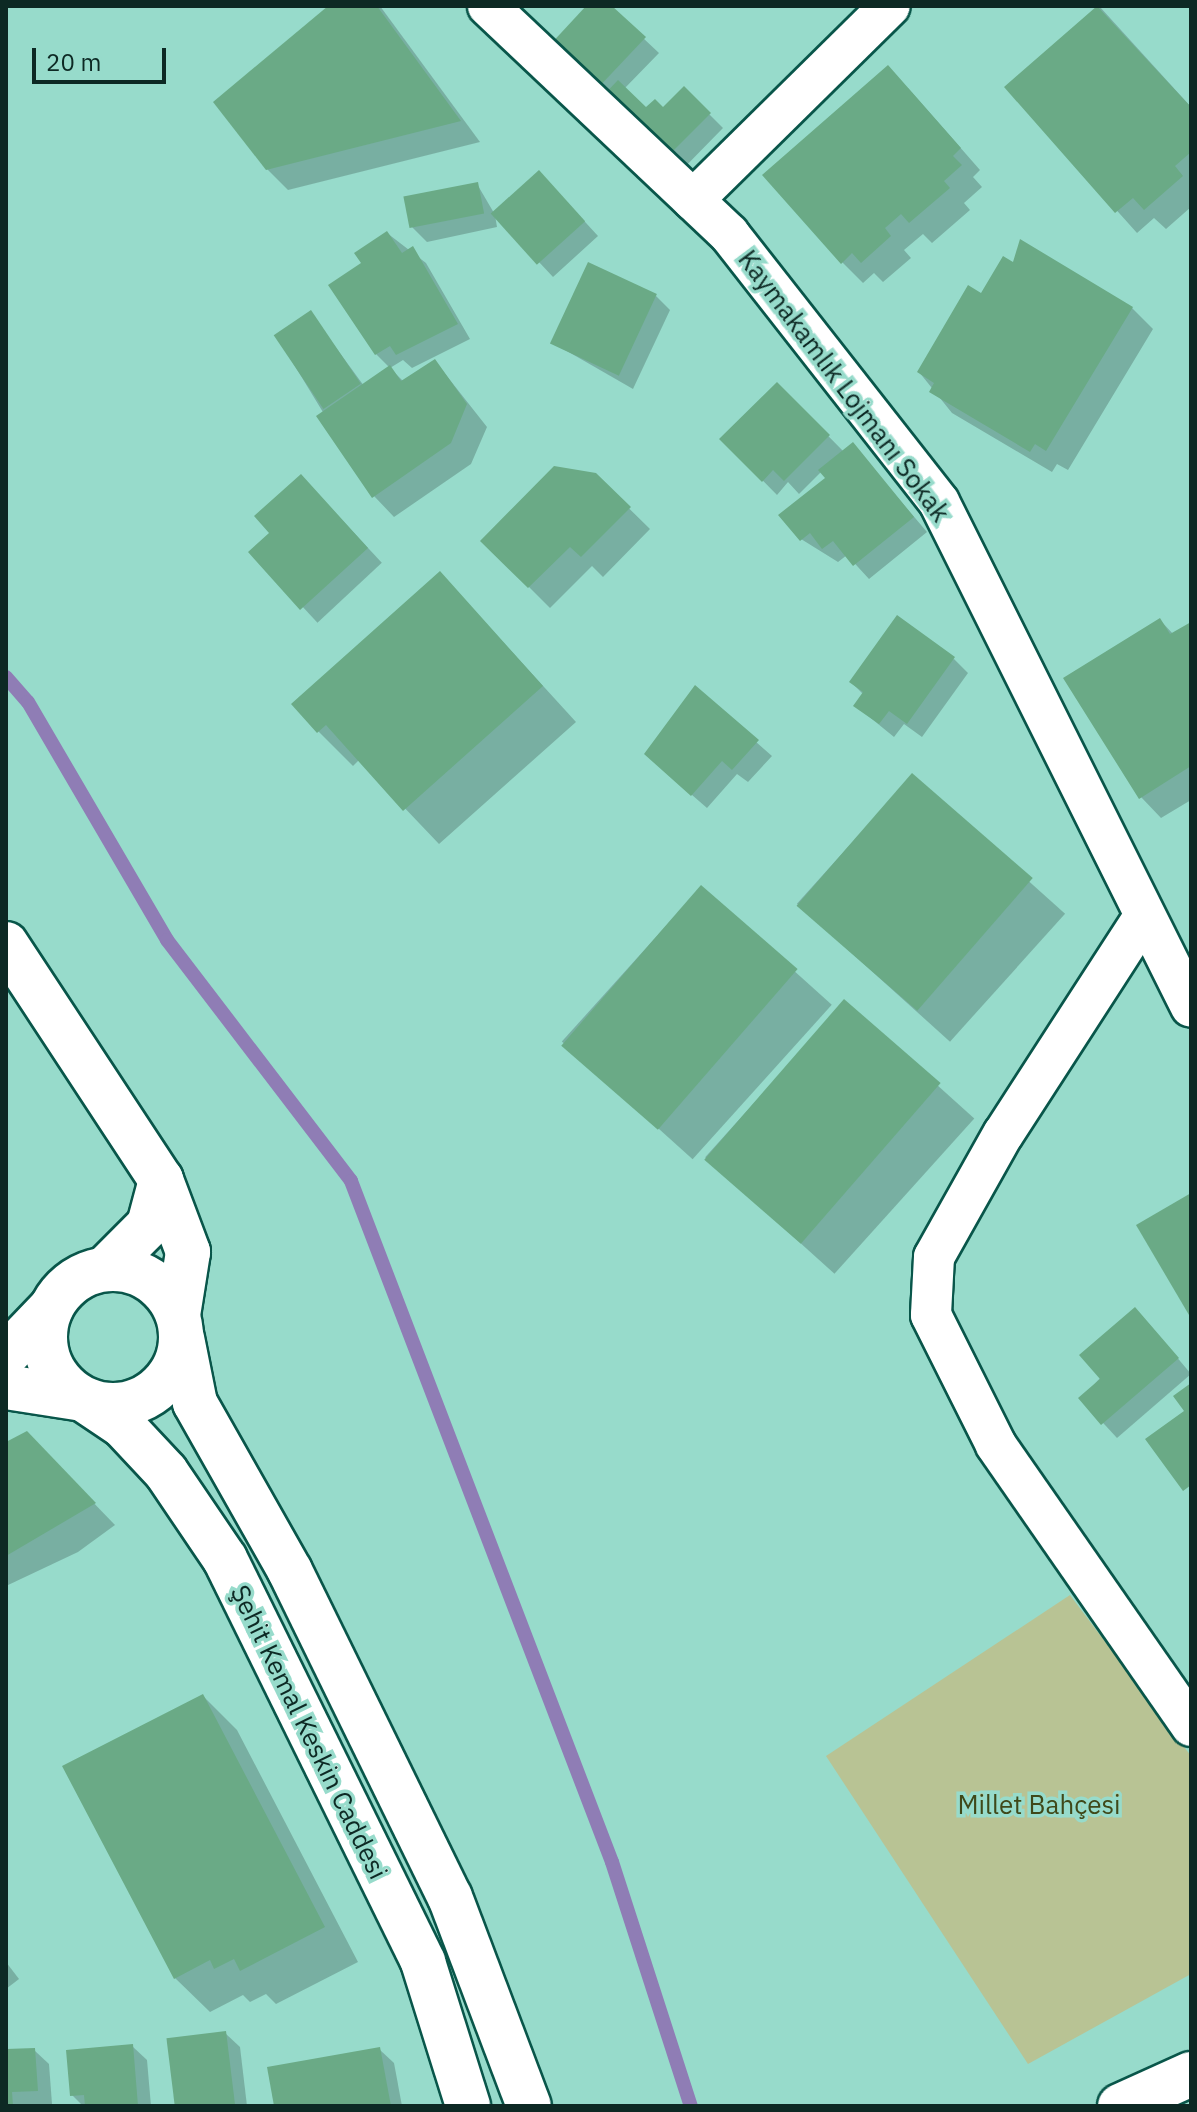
<!DOCTYPE html>
<html>
<head>
<meta charset="utf-8">
<style>
	body { margin:0 }
	#map { position:relative; width:1197px; height:2112px; overflow:hidden; background:#97dbcb; font-family:"IBM Plex Sans",sans-serif }
	div>[style] { position:absolute }
	.green>* { inset:0; background:#b8c394 }
	.shadow>* { inset:0; background:#0003; transform-origin:0 0 }
	.stream>* { height:14px; margin:-7px; padding:0 7px; transform-origin:7px; border-radius:7px; background:#8f7db5 }
	.building>* { inset:0; background:#6aaa86; transform-origin:0 0 }
	.roads { filter:drop-shadow(2px 0 #09564a) drop-shadow(-2px 0 #09564a) drop-shadow(0 2px #09564a) drop-shadow(0 -2px #09564a) }
	.street>* { height:40px; margin:-20px; padding:0 20px; transform-origin:20px; border-radius:20px; background:#fff }
	.secondary>* { height:44px; margin:-22px; padding:0 22px; transform-origin:22px; border-radius:22px; background:#fff }
	.secondary>.ring { margin:-22px; padding:0; box-sizing:content-box; background:none; border:44px solid #fff; border-radius:50% }
	span { translate:-50% -50%; white-space:nowrap; text-align:center; line-height:1.15; -webkit-text-stroke:7px #97dbcb; paint-order:stroke }
	.street-label { font-size:26px; color:#0d2924 }
	.park-label { font-size:26px; color:#3f4819 }
	.frame { position:absolute; inset:0; border:8px solid #0d2924; pointer-events:none }
	.scale { position:absolute; left:32px; top:48px; width:134px; height:36px; box-sizing:border-box; border:4px solid #0d2924; border-top:0; padding-left:10px; font-size:24px; line-height:28px; white-space:nowrap; color:#0d2924; -webkit-text-stroke:6px #97dbcb; paint-order:stroke }
</style>
</head>
<body>
<div id="map">
	<div class="green">
		<i style="clip-path:polygon(1070px 1595px,1191px 1756px,1191px 1974px,1028px 2064px,826px 1756px)"></i>
	</div>
	<div class="shadow">
		<i style="clip-path:polygon(331px 6px,380px 6px,480px 142px,288px 190px,267px 169px)"></i>
		<i style="clip-path:polygon(589px 6px,609px 6px,659px 53px,624px 89px,646px 110px,664px 110px,684px 89px,723px 128px,677px 175px,565px 61px)"></i>
		<i style="clip-path:polygon(1100px 7px,1191px 107px,1191px 207px,1166px 229px,1154px 218px,1137px 233px,1007px 88px)"></i>
		<i style="clip-path:polygon(908px 88px,980px 170px,973px 177px,982px 187px,964px 203px,970px 210px,932px 243px,923px 234px,904px 250px,911px 258px,883px 282px,874px 273px,863px 283px,842px 262px)"></i>
		<i style="clip-path:polygon(477px 184px,494px 213px,553px 187px,598px 236px,553px 277px,495px 215px,497px 227px,427px 242px,412px 227px)"></i>
		<i style="clip-path:polygon(387px 233px,426px 263px,470px 339px,412px 368px,403px 360px,390px 368px,404px 382px,435px 361px,487px 427px,471px 464px,394px 517px,374px 496px,276px 335px,310px 312px,364px 386px,390px 368px,376px 354px,364px 264px)"></i>
		<i style="clip-path:polygon(656px 296px,670px 310px,633px 389px,553px 343px)"></i>
		<i style="clip-path:polygon(981px 296px,1132px 308px,1153px 329px,1068px 470px,1057px 464px,1052px 472px,952px 413px,919px 372px)"></i>
		<i style="clip-path:polygon(777px 384px,844px 452px,853px 445px,927px 532px,869px 579px,847px 555px,838px 562px,801px 539px,828px 478px,822px 471px,799px 494px,788px 482px,777px 495px,722px 439px)"></i>
		<i style="clip-path:polygon(595px 475px,650px 529px,603px 577px,592px 566px,550px 608px,483px 541px)"></i>
		<i style="left:315px;top:491px;width:98px;height:88px;rotate:47deg"></i>
		<i style="clip-path:polygon(440px 573px,576px 722px,439px 844px,359px 760px,353px 766px,318px 731px)"></i>
		<i style="clip-path:polygon(1160px 620px,1174px 635px,1191px 624px,1191px 800px,1161px 818px,1141px 797px)"></i>
		<i style="clip-path:polygon(954px 659px,968px 673px,922px 737px,904px 724px,894px 737px,856px 706px,864px 695px,851px 682px)"></i>
		<i style="clip-path:polygon(695px 688px,772px 756px,748px 782px,737px 774px,707px 808px,661px 768px)"></i>
		<i style="left:912px;top:776px;width:206px;height:172px;rotate:42deg"></i>
		<i style="left:701px;top:887px;width:176px;height:208px;rotate:42deg"></i>
		<i style="left:845px;top:1002px;width:174px;height:209px;rotate:42deg"></i>
		<i style="clip-path:polygon(1149px 1324px,1191px 1374px,1117px 1438px,1081px 1399px)"></i>
		<i style="clip-path:polygon(27px 1434px,115px 1525px,78px 1552px,6px 1586px,6px 1444px)"></i>
		<i style="clip-path:polygon(203px 1696px,237px 1730px,358px 1962px,276px 2004px,266px 1994px,250px 2002px,243px 1995px,210px 2012px,175px 1978px)"></i>
		<i style="clip-path:polygon(6px 1962px,19px 1979px,6px 1989px)"></i>
		<i style="clip-path:polygon(225px 2033px,240px 2047px,247px 2106px,177px 2106px)"></i>
		<i style="clip-path:polygon(132px 2046px,147px 2060px,151px 2106px,83px 2106px,72px 2095px)"></i>
		<i style="clip-path:polygon(379px 2049px,394px 2063px,402px 2106px,276px 2106px)"></i>
		<i style="clip-path:polygon(34px 2050px,49px 2064px,52px 2104px,6px 2106px,6px 2051px)"></i>
	</div>
	<div class="stream">
		<i style="left:6px;top:677px;width:33px;rotate:49deg"></i>
		<i style="left:28px;top:702px;width:276px;rotate:59.7deg"></i>
		<i style="left:167px;top:940px;width:303px;rotate:52.6deg"></i>
		<i style="left:351px;top:1181px;width:729px;rotate:69.03deg"></i>
		<i style="left:612px;top:1862px;width:256px;rotate:72.1deg"></i>
	</div>
	<div class="building">
		<i style="clip-path:polygon(328px 6px,377px 6px,461px 121px,266px 170px,213px 102px)"></i>
		<i style="clip-path:polygon(586px 6px,612px 6px,646px 37px,595px 91px,548px 47px)"></i>
		<i style="clip-path:polygon(1097px 6px,1191px 107px,1191px 152px,1175px 166px,1183px 176px,1144px 210px,1133px 198px,1115px 213px,1004px 87px)"></i>
		<i style="clip-path:polygon(888px 65px,961px 148px,953px 156px,962px 165px,944px 181px,950px 188px,909px 223px,901px 214px,885px 228px,891px 236px,861px 263px,852px 253px,841px 264px,762px 175px)"></i>
		<i style="clip-path:polygon(618px 80px,646px 107px,655px 99px,663px 107px,684px 86px,711px 113px,662px 162px,599px 100px)"></i>
		<i style="left:539px;top:170px;width:69px;height:65px;rotate:48deg"></i>
		<i style="left:478px;top:182px;width:32px;height:76px;rotate:79deg"></i>
		<i style="clip-path:polygon(387px 231px,402px 253px,413px 246px,458px 324px,396px 355px,390px 346px,375px 355px,328px 285px,361px 263px,354px 253px)"></i>
		<i style="clip-path:polygon(1020px 239px,1133px 307px,1046px 451px,1035px 444px,1030px 452px,929px 392px,934px 383px,917px 372px,968px 285px,981px 293px,1003px 256px,1013px 262px)"></i>
		<i style="left:588px;top:262px;width:76px;height:90px;rotate:25deg"></i>
		<i style="left:311px;top:310px;width:89px;height:45px;rotate:56deg"></i>
		<i style="clip-path:polygon(435px 359px,467px 404px,451px 443px,372px 498px,316px 416px,390px 365px,401px 381px)"></i>
		<i style="clip-path:polygon(777px 382px,830px 435px,784px 481px,773px 470px,762px 482px,719px 439px)"></i>
		<i style="clip-path:polygon(853px 442px,914px 517px,853px 566px,833px 541px,822px 549px,810px 533px,800px 541px,778px 515px,825px 478px,818px 470px)"></i>
		<i style="clip-path:polygon(554px 466px,596px 473px,631px 507px,581px 557px,570px 547px,528px 588px,480px 541px)"></i>
		<i style="clip-path:polygon(301px 474px,368px 548px,300px 610px,248px 552px,269px 533px,254px 516px)"></i>
		<i style="clip-path:polygon(440px 571px,543px 686px,403px 811px,326px 725px,317px 733px,291px 704px)"></i>
		<i style="clip-path:polygon(897px 615px,955px 657px,907px 724px,889px 711px,879px 724px,853px 706px,863px 692px,849px 682px)"></i>
		<i style="clip-path:polygon(1160px 618px,1170px 634px,1191px 622px,1191px 766px,1139px 799px,1063px 678px)"></i>
		<i style="clip-path:polygon(695px 685px,759px 740px,732px 770px,722px 761px,691px 796px,644px 754px)"></i>
		<i style="left:912px;top:773px;width:160px;height:176px;rotate:41deg"></i>
		<i style="left:701px;top:885px;width:128px;height:213px;rotate:41deg"></i>
		<i style="left:844px;top:999px;width:128px;height:213px;rotate:41deg"></i>
		<i style="clip-path:polygon(1191px 1193px,1191px 1314px,1189px 1315px,1136px 1225px)"></i>
		<i style="clip-path:polygon(1135px 1307px,1179px 1358px,1101px 1425px,1078px 1398px,1100px 1379px,1079px 1355px)"></i>
		<i style="clip-path:polygon(1191px 1383px,1191px 1485px,1183px 1491px,1145px 1439px,1184px 1411px,1173px 1396px)"></i>
		<i style="clip-path:polygon(27px 1431px,96px 1503px,6px 1556px,6px 1442px)"></i>
		<i style="clip-path:polygon(203px 1694px,325px 1927px,240px 1971px,234px 1959px,214px 1969px,210px 1960px,174px 1979px,62px 1766px)"></i>
		<i style="left:226px;top:2031px;width:76px;height:60px;rotate:83deg"></i>
		<i style="clip-path:polygon(133px 2044px,138px 2106px,85px 2106px,84px 2095px,70px 2096px,66px 2050px)"></i>
		<i style="clip-path:polygon(380px 2047px,391px 2106px,274px 2106px,267px 2067px)"></i>
		<i style="clip-path:polygon(35px 2048px,38px 2091px,12px 2092px,13px 2106px,6px 2106px,6px 2049px)"></i>
	</div>
	<div class="roads">
		<div class="street">
			<i style="left:488px;top:6px;width:332px;rotate:43.4deg"></i>
			<i style="left:729px;top:234px;width:340px;rotate:51.9deg"></i>
			<i style="left:939px;top:502px;width:564px;rotate:63.48deg"></i>
			<i style="left:693px;top:200px;width:276px;rotate:-44.6deg"></i>
			<i style="left:1143px;top:918px;width:257px;rotate:122.9deg"></i>
			<i style="left:1003px;top:1134px;width:141px;rotate:119.3deg"></i>
			<i style="left:934px;top:1257px;width:58px;rotate:93deg"></i>
			<i style="left:931px;top:1315px;width:145px;rotate:63.4deg"></i>
			<i style="left:996px;top:1445px;width:342px;rotate:55.2deg"></i>
		</div>
		<div class="secondary">
			<i style="left:6px;top:944px;width:282px;rotate:56.7deg"></i>
			<i style="left:105px;top:1269px;width:62px;rotate:-45deg"></i>
			<i style="left:149px;top:1225px;width:47px;rotate:-75.1deg"></i>
			<i style="left:161px;top:1180px;width:77px;rotate:69.4deg"></i>
			<i style="left:188px;top:1252px;width:64px;rotate:99deg"></i>
			<i class="ring" style="left:45px;top:1269px;width:92px;height:92px"></i>
			<i style="left:182px;top:1338px;width:66px;rotate:78.7deg"></i>
			<i style="left:195px;top:1403px;width:193px;rotate:60.5deg"></i>
			<i style="left:290px;top:1571px;width:363px;rotate:63.9deg"></i>
			<i style="left:450px;top:1897px;width:223px;rotate:69.3deg"></i>
			<i style="left:6px;top:1355px;width:65px;rotate:-46.2deg"></i>
			<i style="left:6px;top:1387px;width:78px;rotate:8.9deg"></i>
			<i style="left:83px;top:1399px;width:48px;rotate:34deg"></i>
			<i style="left:123px;top:1426px;width:63px;rotate:46.9deg"></i>
			<i style="left:166px;top:1472px;width:105px;rotate:55.9deg"></i>
			<i style="left:225px;top:1559px;width:449px;rotate:63.8deg"></i>
			<i style="left:423px;top:1962px;width:151px;rotate:72.6deg"></i>
			<i style="left:1120px;top:2106px;width:78px;rotate:-24.3deg"></i>
		</div>
	</div>
	<div class="street-label">
		<span style="left:844px;top:386px;rotate:53deg">Kaymakamlık Lojmanı Sokak</span>
		<span style="left:309px;top:1732px;rotate:64deg">Şehit Kemal Keskin Caddesi</span>
	</div>
	<div class="park-label">
		<span style="left:1039px;top:1805px">Millet Bahçesi</span>
	</div>
	<div class="frame"></div>
	<div class="scale">20 m</div>
</div>
</body>
</html>
